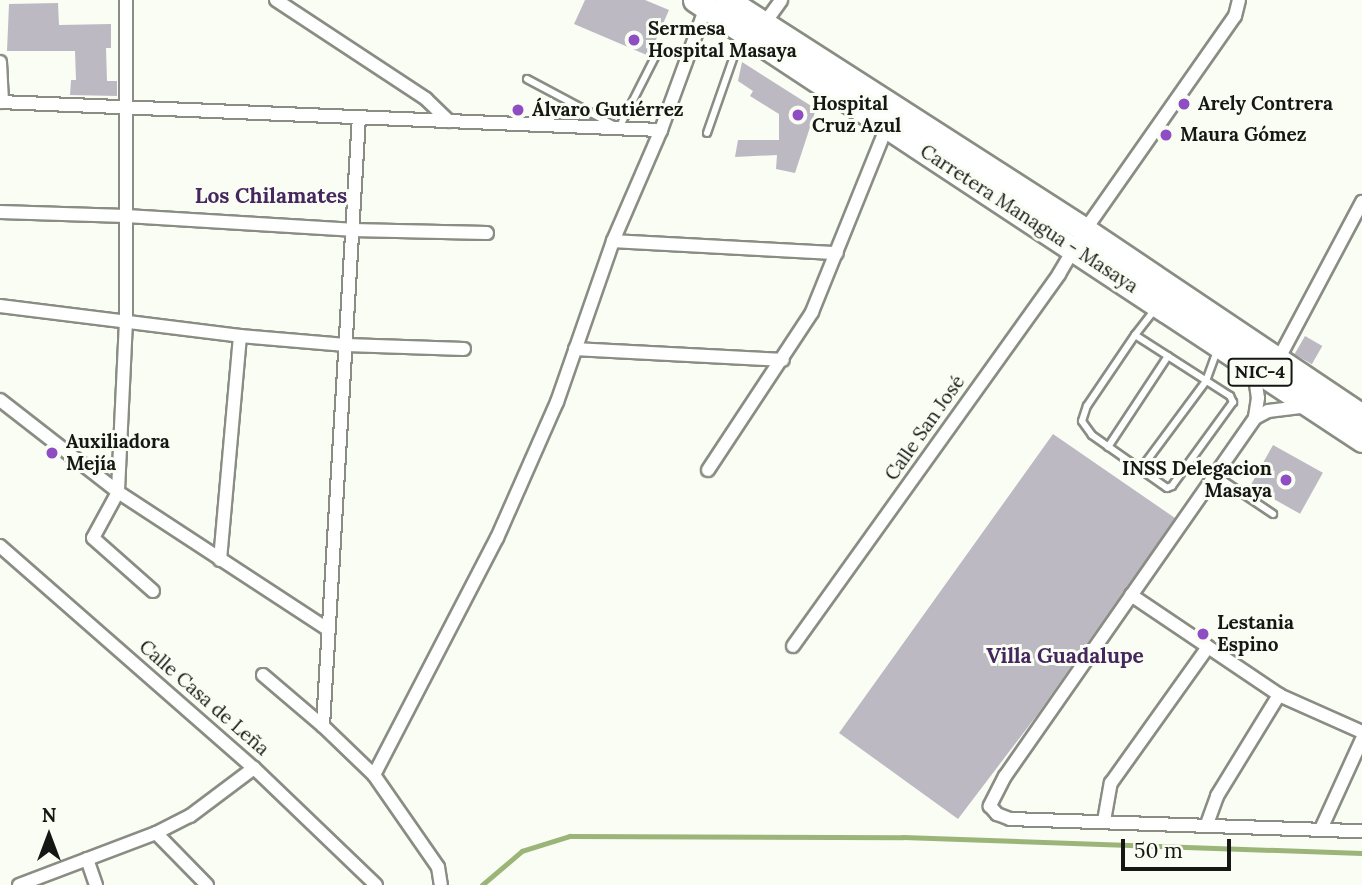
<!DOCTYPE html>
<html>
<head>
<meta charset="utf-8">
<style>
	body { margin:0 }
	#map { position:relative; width:1362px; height:885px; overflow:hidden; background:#f9fdf3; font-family:Lora,serif }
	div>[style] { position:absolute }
	.stream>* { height:4.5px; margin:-2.25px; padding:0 2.25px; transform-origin:2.25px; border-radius:2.25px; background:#9bb578 }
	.building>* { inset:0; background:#bdb9c3; transform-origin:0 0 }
	.roads { filter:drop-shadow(2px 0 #898d84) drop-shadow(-2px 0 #898d84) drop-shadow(0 2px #898d84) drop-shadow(0 -2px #898d84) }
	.lane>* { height:6px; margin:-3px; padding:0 3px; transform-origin:3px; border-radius:3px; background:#fff }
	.street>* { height:12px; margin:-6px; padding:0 6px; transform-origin:6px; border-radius:6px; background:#fff }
	.highway>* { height:23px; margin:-11.5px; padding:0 11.5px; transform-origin:11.5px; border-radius:11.5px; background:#fff }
	.dots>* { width:19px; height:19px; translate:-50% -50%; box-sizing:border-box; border:4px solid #f9fdf3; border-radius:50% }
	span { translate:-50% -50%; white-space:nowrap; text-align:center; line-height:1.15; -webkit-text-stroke:6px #f9fdf3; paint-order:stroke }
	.shield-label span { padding:2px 5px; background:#f9fdf3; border:2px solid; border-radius:5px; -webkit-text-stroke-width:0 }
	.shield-label { font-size:18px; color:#161714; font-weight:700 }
	.poi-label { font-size:19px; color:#161714; font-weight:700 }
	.left { translate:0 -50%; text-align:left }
	.right { translate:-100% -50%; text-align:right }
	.street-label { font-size:19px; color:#161714 }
	.neighbourhood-label { font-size:21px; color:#45265f; font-weight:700 }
	.north { position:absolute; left:14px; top:801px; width:70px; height:70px; -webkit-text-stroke:5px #f9fdf3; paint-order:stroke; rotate:0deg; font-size:19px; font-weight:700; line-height:28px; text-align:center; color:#161714 }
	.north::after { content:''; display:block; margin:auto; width:24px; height:32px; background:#161714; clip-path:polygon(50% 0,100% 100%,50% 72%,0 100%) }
	.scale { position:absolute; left:1121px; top:839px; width:110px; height:32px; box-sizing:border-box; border:4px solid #161714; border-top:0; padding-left:9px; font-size:21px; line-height:24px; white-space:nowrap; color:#161714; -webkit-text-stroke:5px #f9fdf3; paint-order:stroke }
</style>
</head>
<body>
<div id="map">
	<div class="stream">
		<i style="left:482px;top:885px;width:52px;rotate:-40.4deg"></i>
		<i style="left:522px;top:851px;width:50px;rotate:-17.4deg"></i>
		<i style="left:570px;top:836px;width:333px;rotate:0.2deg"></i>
		<i style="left:903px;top:837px;width:459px;rotate:2deg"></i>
	</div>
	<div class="building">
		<i style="clip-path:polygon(585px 0,645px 0,669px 10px,649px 56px,574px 24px)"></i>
		<i style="clip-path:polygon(58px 3px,59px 25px,111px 24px,111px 48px,106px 48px,107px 81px,117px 81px,117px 96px,70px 95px,71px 80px,76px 80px,75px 51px,7px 51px,9px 4px)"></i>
		<i style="clip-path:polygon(742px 62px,816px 109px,795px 173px,776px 169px,777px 155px,735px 157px,738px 140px,779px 140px,779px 114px,750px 96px,753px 91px,738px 81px)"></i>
		<i style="left:1305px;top:336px;width:20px;height:21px;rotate:30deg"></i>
		<i style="clip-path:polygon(1053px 434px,1175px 518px,1037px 715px,958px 819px,839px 733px)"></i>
		<i style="left:1273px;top:445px;width:57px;height:47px;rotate:29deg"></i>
	</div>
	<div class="roads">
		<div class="lane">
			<i style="left:527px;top:79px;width:104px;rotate:28deg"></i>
			<i style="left:619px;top:128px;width:80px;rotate:-63.1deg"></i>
			<i style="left:707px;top:133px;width:103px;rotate:-70.7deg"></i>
			<i style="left:1135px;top:335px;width:113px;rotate:32.7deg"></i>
			<i style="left:1230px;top:396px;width:7px;rotate:63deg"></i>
			<i style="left:1233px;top:402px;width:104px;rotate:126deg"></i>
			<i style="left:1172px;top:486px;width:5px;rotate:158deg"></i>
			<i style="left:1167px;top:488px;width:92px;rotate:-144.8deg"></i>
			<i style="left:1092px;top:435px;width:17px;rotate:-126deg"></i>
			<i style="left:1082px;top:421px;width:16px;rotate:-72deg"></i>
			<i style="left:1087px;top:406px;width:86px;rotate:-55.9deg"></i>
			<i style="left:1135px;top:335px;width:34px;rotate:-52deg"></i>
			<i style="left:1108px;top:447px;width:109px;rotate:-56.6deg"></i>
			<i style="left:1140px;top:470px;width:111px;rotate:-53.4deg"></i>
			<i style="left:1206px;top:381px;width:32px;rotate:-70deg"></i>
			<i style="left:1215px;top:475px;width:70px;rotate:33.9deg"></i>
		</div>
		<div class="street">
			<i style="left:126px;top:0;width:321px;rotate:90deg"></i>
			<i style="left:126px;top:321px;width:171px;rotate:92.7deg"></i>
			<i style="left:118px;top:492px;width:52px;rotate:118.5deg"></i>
			<i style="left:93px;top:538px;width:80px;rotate:41.5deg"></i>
			<i style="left:276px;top:0;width:180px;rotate:33.4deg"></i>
			<i style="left:426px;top:99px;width:32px;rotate:44deg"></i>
			<i style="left:761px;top:28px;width:34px;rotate:-54deg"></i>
			<i style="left:0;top:62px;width:40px;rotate:87.1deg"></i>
			<i style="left:0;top:102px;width:662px;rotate:2.43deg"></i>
			<i style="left:0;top:212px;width:126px;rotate:1.8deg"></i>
			<i style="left:126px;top:216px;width:226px;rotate:3.5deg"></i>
			<i style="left:352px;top:230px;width:135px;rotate:1.3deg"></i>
			<i style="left:613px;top:241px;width:224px;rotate:3.1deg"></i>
			<i style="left:0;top:306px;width:242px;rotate:7.1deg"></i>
			<i style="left:240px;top:336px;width:106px;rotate:4.9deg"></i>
			<i style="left:346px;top:345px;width:118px;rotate:1.9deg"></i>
			<i style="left:575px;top:349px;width:208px;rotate:3deg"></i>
			<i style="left:1279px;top:358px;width:177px;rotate:-62deg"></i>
			<i style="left:1254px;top:370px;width:28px;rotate:82deg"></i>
			<i style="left:1258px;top:398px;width:20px;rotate:99deg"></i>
			<i style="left:1255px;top:418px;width:437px;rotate:124.9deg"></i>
			<i style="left:1005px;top:776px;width:34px;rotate:117deg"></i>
			<i style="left:990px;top:806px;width:11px;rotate:49deg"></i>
			<i style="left:997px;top:814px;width:14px;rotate:21deg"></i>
			<i style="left:1010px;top:819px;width:352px;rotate:2deg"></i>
			<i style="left:0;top:400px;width:150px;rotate:37.9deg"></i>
			<i style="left:118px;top:492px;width:252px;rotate:33.2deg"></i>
			<i style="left:1255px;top:418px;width:15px;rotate:-28deg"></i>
			<i style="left:1268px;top:411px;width:41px;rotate:-7deg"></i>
			<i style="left:708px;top:470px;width:189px;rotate:-56.6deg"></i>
			<i style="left:812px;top:312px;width:201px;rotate:-68deg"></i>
			<i style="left:0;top:546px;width:337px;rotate:41.2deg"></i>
			<i style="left:254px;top:768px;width:169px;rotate:43.8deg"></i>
			<i style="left:220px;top:560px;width:225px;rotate:-84.9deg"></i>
			<i style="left:1131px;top:595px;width:179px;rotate:34deg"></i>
			<i style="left:1279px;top:695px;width:91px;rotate:24deg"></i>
			<i style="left:793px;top:646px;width:457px;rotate:-54.4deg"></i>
			<i style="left:1059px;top:274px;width:51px;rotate:-59.4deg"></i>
			<i style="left:1085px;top:230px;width:261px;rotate:-55deg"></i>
			<i style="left:1235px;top:16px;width:16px;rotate:-76deg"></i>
			<i style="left:263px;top:675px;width:79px;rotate:40.4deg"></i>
			<i style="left:323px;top:726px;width:71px;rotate:43.9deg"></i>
			<i style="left:374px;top:775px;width:112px;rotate:55.2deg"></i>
			<i style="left:438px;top:867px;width:18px;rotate:81deg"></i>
			<i style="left:323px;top:726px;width:610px;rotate:-86.62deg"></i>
			<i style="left:374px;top:775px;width:267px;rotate:-62.6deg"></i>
			<i style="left:497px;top:538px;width:149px;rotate:-66.2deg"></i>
			<i style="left:557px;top:402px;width:170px;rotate:-70.8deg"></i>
			<i style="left:613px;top:241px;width:121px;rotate:-66.6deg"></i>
			<i style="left:661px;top:130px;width:131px;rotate:-69.9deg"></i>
			<i style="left:1104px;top:821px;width:39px;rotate:-80deg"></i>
			<i style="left:1111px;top:783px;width:167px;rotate:-54.5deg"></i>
			<i style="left:1207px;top:824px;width:30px;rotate:-70deg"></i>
			<i style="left:1217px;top:796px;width:119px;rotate:-58.5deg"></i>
			<i style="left:1321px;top:829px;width:99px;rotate:-65.5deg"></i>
			<i style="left:156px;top:833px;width:73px;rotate:45.6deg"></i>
			<i style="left:87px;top:859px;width:28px;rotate:71deg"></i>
			<i style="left:19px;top:885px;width:147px;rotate:-20.8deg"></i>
			<i style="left:156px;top:833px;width:38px;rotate:-27deg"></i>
			<i style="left:190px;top:816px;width:80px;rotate:-36.9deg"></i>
		</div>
		<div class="highway">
			<i style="left:695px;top:0;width:799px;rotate:33.41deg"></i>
			<i style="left:727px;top:0;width:426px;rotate:32.7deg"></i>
			<i style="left:1085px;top:230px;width:334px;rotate:33.9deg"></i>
		</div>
	</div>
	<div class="dots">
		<i style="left:634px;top:40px;background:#8e4dc3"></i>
		<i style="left:1184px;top:104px;background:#8e4dc3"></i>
		<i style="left:518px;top:110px;background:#8e4dc3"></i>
		<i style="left:798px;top:115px;background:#8e4dc3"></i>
		<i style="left:1166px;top:135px;background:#8e4dc3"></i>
		<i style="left:52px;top:453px;background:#8e4dc3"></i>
		<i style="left:1286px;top:480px;background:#8e4dc3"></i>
		<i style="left:1203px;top:634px;background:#8e4dc3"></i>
	</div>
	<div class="shield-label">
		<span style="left:1260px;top:372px">NIC-4</span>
	</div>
	<div class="poi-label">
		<span class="left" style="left:648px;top:40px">Sermesa<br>Hospital Masaya</span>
		<span class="left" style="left:812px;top:115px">Hospital<br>Cruz Azul</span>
		<span class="left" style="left:1198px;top:104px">Arely Contrera</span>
		<span class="left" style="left:532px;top:110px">Álvaro Gutiérrez</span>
		<span class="left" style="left:1180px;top:135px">Maura Gómez</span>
		<span class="left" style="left:66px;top:453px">Auxiliadora<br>Mejía</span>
		<span class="right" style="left:1272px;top:480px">INSS Delegacion<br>Masaya</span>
		<span class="left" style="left:1217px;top:634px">Lestania<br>Espino</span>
	</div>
	<div class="street-label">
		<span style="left:1029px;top:219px;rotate:33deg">Carretera Managua - Masaya</span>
		<span style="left:925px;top:428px;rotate:-55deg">Calle San José</span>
		<span style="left:204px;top:698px;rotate:41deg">Calle Casa de Leña</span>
	</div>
	<div class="neighbourhood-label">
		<span style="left:271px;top:196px">Los Chilamates</span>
		<span style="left:1065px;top:656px">Villa Guadalupe</span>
	</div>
	<div class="north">N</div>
	<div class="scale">50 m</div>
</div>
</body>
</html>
